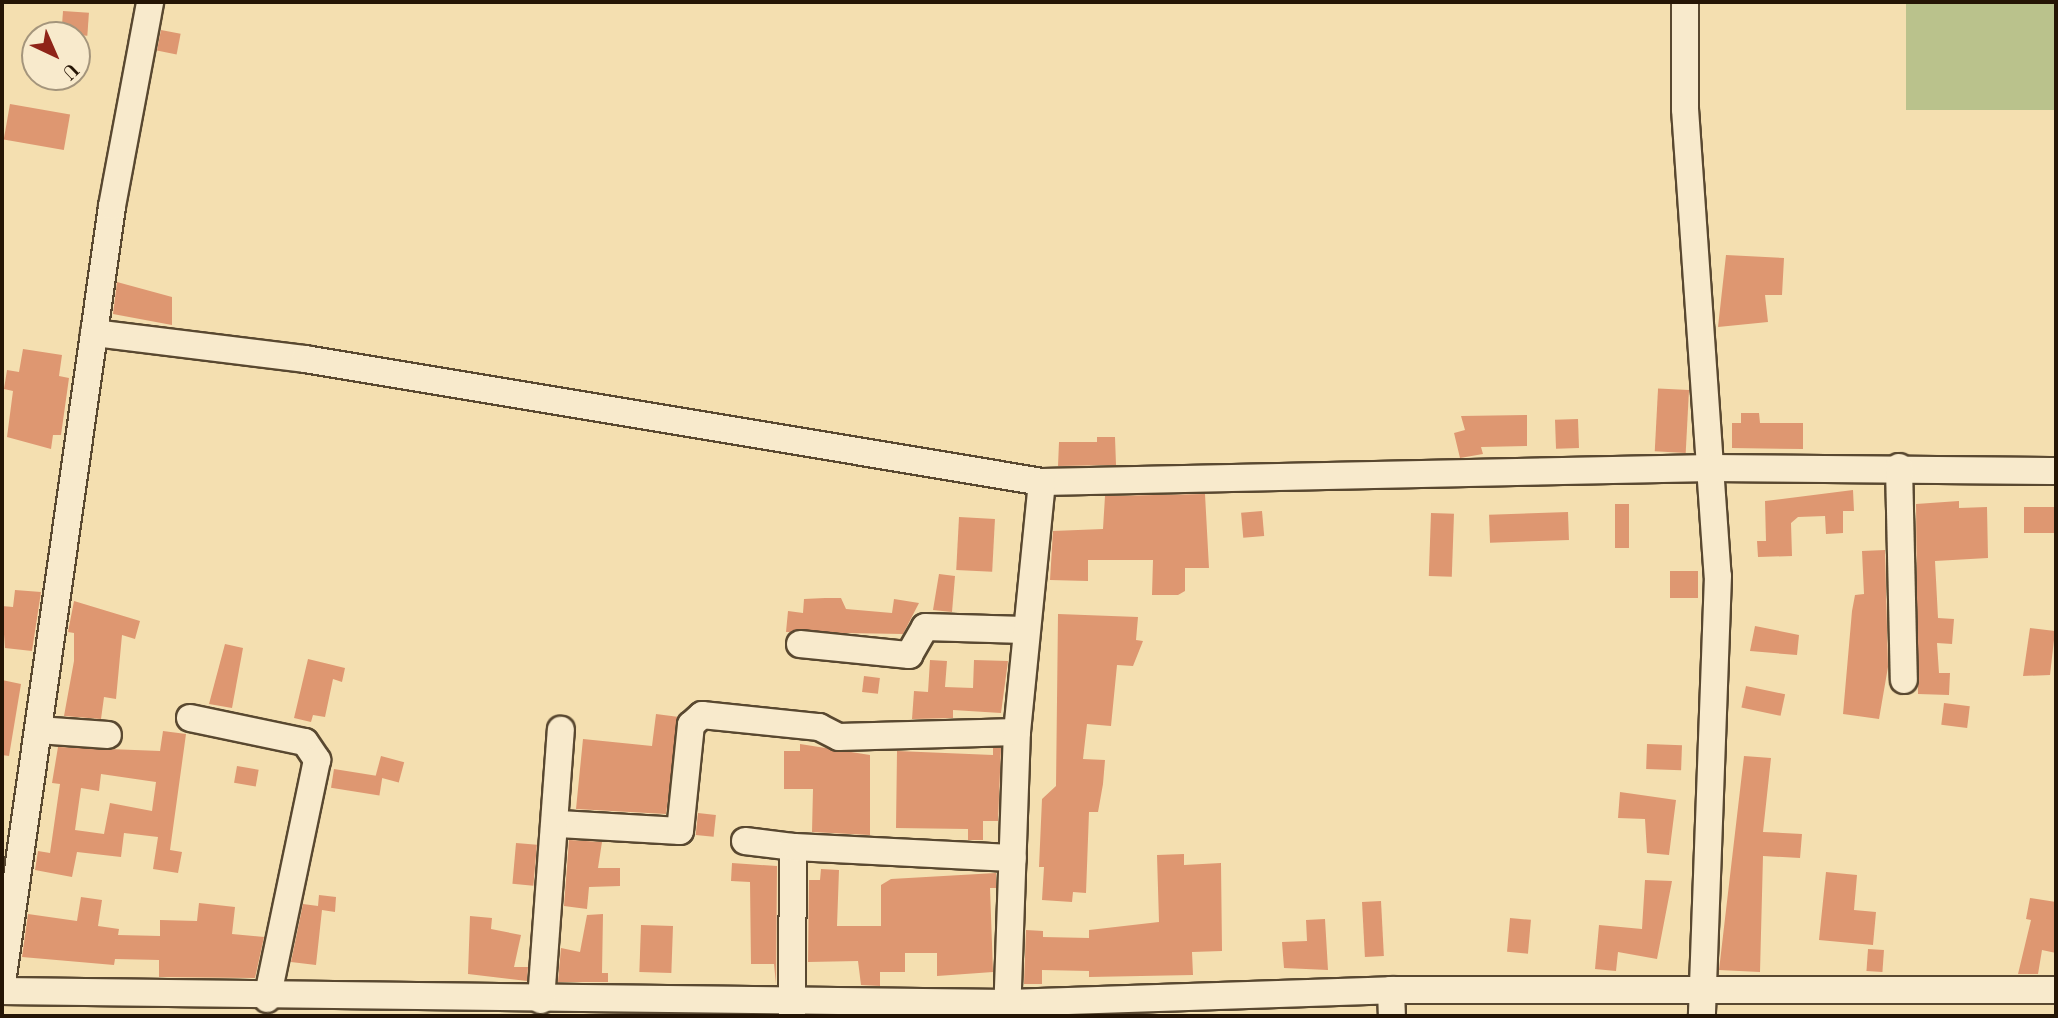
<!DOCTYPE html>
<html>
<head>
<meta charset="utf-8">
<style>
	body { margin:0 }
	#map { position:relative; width:2058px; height:1018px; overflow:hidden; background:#f4dfb0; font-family:"Old Standard TT",serif }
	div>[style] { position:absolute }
	.green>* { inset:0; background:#bac28c; transform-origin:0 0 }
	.building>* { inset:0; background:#de9771; transform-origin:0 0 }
	.roads { filter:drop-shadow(2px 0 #594830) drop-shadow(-2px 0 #594830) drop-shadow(0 2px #594830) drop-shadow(0 -2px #594830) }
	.minor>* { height:26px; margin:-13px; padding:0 13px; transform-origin:13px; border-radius:13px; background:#f8eacc }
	span { translate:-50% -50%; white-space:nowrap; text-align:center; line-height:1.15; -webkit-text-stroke:5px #f8eacc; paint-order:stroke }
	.frame { position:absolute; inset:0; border:4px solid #251505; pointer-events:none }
	.north { position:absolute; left:21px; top:21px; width:70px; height:70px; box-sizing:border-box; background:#f8eacc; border:2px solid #a4957c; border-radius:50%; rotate:136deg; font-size:19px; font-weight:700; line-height:28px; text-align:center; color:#251505 }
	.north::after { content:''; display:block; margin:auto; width:24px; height:32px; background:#8f2418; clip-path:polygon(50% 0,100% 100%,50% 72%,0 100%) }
</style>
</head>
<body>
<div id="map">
	<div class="green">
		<i style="left:1906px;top:2px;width:150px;height:108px"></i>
	</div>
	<div class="building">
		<i style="left:63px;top:11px;width:26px;height:23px;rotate:4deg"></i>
		<i style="left:161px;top:30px;width:20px;height:21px;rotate:11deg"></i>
		<i style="left:10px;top:104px;width:61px;height:36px;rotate:10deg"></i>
		<i style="clip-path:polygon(1726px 255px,1784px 258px,1782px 295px,1765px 295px,1768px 322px,1718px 327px)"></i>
		<i style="clip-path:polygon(117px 282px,172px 297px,172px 325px,113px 314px)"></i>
		<i style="clip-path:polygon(23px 349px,62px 355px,59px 376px,69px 378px,61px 435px,53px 435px,51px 449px,7px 437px,13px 391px,4px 389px,7px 370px,19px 372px)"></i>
		<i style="left:1689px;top:390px;width:63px;height:31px;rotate:93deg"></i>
		<i style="clip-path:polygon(1741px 413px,1759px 413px,1760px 423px,1803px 423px,1803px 449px,1732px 448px,1732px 423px,1741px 423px)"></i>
		<i style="clip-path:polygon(1527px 415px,1527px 446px,1481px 447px,1483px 454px,1460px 458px,1454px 433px,1465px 430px,1461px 416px)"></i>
		<i style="left:1578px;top:419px;width:29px;height:23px;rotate:88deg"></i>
		<i style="clip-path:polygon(1097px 437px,1115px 437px,1116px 465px,1058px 466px,1059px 442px,1097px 442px)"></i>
		<i style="clip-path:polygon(1853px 490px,1854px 511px,1843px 511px,1843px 533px,1826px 534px,1825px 516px,1798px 517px,1791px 523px,1792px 556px,1758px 557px,1757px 541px,1766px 541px,1765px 501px)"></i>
		<i style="clip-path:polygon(1205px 494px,1209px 568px,1185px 568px,1185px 591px,1178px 595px,1152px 595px,1153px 560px,1088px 560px,1088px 581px,1050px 580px,1053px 531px,1103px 529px,1105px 496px)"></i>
		<i style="clip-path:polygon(1959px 501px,1959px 508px,1987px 507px,1988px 558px,1935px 561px,1938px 618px,1954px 619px,1952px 644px,1937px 643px,1939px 673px,1950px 673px,1949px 695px,1918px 694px,1916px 504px)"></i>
		<i style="left:1615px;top:504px;width:14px;height:44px"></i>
		<i style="left:2056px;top:507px;width:26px;height:32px;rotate:90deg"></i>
		<i style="left:1262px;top:511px;width:25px;height:21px;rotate:85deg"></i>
		<i style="left:1568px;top:512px;width:28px;height:79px;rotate:88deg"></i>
		<i style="left:1431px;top:513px;width:23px;height:63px;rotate:2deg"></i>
		<i style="left:959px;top:517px;width:36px;height:53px;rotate:3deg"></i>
		<i style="clip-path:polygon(1885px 550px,1888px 667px,1879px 719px,1843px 714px,1852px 611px,1855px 595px,1864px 594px,1862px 551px)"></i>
		<i style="left:1670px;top:571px;width:28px;height:27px"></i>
		<i style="clip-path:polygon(939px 574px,955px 576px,952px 612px,933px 610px)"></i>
		<i style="clip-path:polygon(15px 590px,41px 592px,32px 651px,5px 648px,2px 606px,13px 607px)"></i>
		<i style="clip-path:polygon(825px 598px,841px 598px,846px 609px,892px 613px,894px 599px,919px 603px,903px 634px,786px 632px,788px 611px,803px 613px,804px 599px)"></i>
		<i style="clip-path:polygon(74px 601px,140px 621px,135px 639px,122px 635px,116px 699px,104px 697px,101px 719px,64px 716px,74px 661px,74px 633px,68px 632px)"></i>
		<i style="clip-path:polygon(1058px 614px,1138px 617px,1136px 640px,1143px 641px,1133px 666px,1117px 665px,1111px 726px,1087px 724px,1083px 759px,1105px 760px,1103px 784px,1098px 812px,1089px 812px,1086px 893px,1073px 892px,1072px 902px,1042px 900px,1044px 867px,1039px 867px,1042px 799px,1056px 786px)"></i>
		<i style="clip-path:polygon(1755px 626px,1799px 635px,1797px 655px,1750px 651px)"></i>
		<i style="clip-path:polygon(2030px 628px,2055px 631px,2050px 675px,2023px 676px)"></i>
		<i style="clip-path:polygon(225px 644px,243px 648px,232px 708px,209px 704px)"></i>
		<i style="clip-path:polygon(308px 659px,345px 668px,342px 682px,333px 679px,325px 717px,313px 715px,311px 722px,294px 718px)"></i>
		<i style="clip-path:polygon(930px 660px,947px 661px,945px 687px,973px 688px,974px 660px,1008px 661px,1001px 713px,953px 710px,953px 718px,912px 719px,914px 691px,928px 692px)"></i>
		<i style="left:864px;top:676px;width:16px;height:16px;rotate:7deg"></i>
		<i style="clip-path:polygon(2px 680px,21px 684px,9px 756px,2px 755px)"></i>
		<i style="left:1746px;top:686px;width:40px;height:22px;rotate:12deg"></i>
		<i style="left:1944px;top:703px;width:26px;height:22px;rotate:7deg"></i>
		<i style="clip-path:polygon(656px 714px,679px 717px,666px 814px,576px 809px,583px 739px,652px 746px)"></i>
		<i style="clip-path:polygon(evenodd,163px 731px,186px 734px,170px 850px,182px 852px,178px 873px,153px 869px,158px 837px,124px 833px,121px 857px,77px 852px,72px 877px,35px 870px,38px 851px,50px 853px,60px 784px,52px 783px,58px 747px,160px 751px,163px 731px,101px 774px,156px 782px,152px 811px,110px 803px,104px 834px,75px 830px,81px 788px,99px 791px,101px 774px)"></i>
		<i style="clip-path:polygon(800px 744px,870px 755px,870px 835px,812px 832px,813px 789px,784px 789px,784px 751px,800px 751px)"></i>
		<i style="left:1647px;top:744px;width:35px;height:25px;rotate:2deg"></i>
		<i style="clip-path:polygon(993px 748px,1001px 748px,998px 821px,983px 821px,983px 840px,968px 840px,968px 829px,896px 828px,897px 751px,993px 755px)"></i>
		<i style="left:381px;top:756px;width:24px;height:21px;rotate:15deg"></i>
		<i style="clip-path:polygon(1744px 756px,1771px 758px,1763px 832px,1802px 834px,1800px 858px,1763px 856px,1760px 972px,1719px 970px)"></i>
		<i style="left:237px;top:766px;width:22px;height:17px;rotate:10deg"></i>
		<i style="left:334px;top:769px;width:49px;height:19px;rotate:9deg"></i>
		<i style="clip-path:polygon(1620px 792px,1676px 800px,1669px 855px,1647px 853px,1645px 819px,1618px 818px)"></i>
		<i style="left:698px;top:813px;width:18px;height:22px;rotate:6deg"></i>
		<i style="clip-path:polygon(569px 840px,602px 842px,598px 868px,620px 868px,620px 886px,589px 887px,587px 909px,564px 906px)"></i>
		<i style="left:516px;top:843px;width:21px;height:41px;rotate:5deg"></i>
		<i style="clip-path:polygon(1184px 854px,1184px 865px,1221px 863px,1222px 951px,1192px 952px,1193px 975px,1089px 977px,1089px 971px,1042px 970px,1042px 984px,1024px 984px,1026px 930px,1043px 931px,1043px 937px,1089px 938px,1089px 930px,1159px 922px,1157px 855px)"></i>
		<i style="clip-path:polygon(732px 863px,777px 866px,776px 984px,774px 964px,751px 964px,750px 882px,731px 881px)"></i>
		<i style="clip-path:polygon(821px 869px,839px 870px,837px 926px,881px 926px,881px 885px,891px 879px,996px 873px,996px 888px,990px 888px,993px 972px,937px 976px,937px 953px,905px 953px,905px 972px,880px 972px,880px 986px,861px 985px,858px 961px,808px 962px,809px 880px,820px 880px)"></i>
		<i style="clip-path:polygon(1826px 872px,1857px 875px,1854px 910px,1876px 912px,1873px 945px,1819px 940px)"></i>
		<i style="clip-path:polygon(1645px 880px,1672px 881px,1657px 959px,1618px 952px,1616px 971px,1595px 969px,1599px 925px,1642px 929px)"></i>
		<i style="clip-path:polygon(319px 895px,336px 897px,335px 912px,322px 910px,316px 965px,291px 962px,303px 904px,318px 906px)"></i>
		<i style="clip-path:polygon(81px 897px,102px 900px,98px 926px,119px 929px,118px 935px,160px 936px,160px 920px,197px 921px,199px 903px,235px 907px,232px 934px,264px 937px,255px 978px,159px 977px,159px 960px,115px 959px,114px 965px,22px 957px,28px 914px,77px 921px)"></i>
		<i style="clip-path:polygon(2030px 898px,2056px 902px,2056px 953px,2042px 950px,2038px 974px,2018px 974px,2031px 920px,2026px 919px)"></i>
		<i style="left:1381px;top:901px;width:55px;height:19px;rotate:87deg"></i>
		<i style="clip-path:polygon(603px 914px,602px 973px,608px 973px,608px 982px,558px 982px,561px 948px,580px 952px,587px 915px)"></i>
		<i style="clip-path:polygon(470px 916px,492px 918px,491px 929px,521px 935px,514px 967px,528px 967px,527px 981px,468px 974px)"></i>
		<i style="left:1510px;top:918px;width:21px;height:34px;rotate:5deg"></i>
		<i style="clip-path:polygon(1325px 919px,1328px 970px,1284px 968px,1282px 942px,1307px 941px,1306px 920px)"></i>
		<i style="left:641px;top:925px;width:32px;height:47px;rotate:2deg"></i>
		<i style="left:1868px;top:949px;width:16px;height:22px;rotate:4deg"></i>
	</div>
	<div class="roads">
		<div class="minor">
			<i style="left:1685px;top:2px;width:107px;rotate:90deg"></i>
			<i style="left:1685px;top:109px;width:468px;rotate:86deg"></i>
			<i style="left:1718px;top:576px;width:440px;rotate:92.1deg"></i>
			<i style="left:94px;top:333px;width:213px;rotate:7deg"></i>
			<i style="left:305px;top:359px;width:747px;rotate:9.47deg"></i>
			<i style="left:1042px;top:482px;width:670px;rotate:-1.2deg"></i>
			<i style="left:1712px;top:468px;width:344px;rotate:0.5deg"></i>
			<i style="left:1899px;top:467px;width:213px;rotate:88.7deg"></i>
			<i style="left:800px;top:644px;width:110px;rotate:5.8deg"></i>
			<i style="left:909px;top:655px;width:32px;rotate:-60deg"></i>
			<i style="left:925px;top:627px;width:99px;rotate:1.7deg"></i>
			<i style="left:190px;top:718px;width:117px;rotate:11.8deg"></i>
			<i style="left:305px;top:742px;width:22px;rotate:56deg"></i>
			<i style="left:317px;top:760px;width:244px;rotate:101.8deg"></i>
			<i style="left:38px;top:730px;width:70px;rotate:4.1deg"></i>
			<i style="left:559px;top:824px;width:121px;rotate:3.3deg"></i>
			<i style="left:680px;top:831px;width:107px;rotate:-84.1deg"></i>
			<i style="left:691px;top:725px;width:15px;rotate:-42deg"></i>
			<i style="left:702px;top:715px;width:118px;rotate:5.9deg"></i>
			<i style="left:819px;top:727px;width:22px;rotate:27deg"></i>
			<i style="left:839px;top:737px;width:178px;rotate:-1.6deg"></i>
			<i style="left:745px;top:841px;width:48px;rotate:7.1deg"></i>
			<i style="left:2px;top:983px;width:785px;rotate:-81.94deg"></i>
			<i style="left:112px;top:206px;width:208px;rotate:-79.4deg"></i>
			<i style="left:1391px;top:990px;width:26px;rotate:88deg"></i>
			<i style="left:2px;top:991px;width:1006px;rotate:0.68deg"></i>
			<i style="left:1008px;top:1003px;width:383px;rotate:-1.9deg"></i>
			<i style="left:1391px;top:990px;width:665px"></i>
			<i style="left:541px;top:1000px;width:271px;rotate:-85.8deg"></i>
			<i style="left:792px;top:1016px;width:169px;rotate:-89.7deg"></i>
			<i style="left:793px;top:847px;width:220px;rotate:2.9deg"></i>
			<i style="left:1007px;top:1016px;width:284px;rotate:-88deg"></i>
			<i style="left:1017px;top:732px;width:251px;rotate:-84.3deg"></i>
		</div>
	</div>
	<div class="frame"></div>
	<div class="north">U</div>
</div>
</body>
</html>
